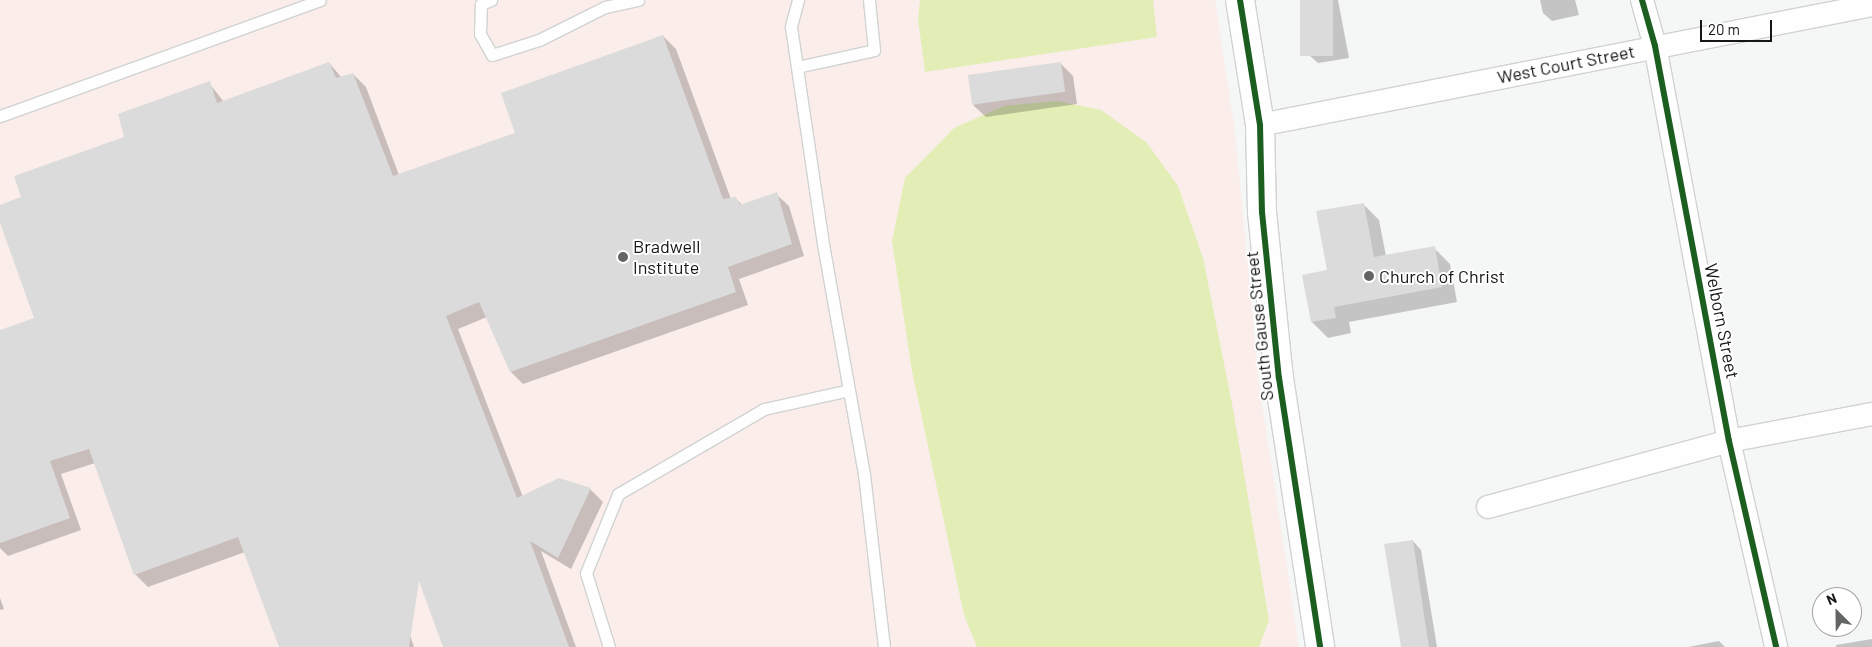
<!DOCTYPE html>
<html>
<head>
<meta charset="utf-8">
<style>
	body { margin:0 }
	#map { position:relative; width:1872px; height:647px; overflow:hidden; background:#f5f6f6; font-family:Barlow,sans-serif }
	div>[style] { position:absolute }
	.education>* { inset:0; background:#faedea }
	.green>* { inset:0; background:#e3eeb7 }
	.shadow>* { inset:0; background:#0003 }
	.building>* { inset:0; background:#dbdbdb; transform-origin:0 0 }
	.roads { filter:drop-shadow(1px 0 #d1d2d2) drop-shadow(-1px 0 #d1d2d2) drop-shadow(0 1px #d1d2d2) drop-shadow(0 -1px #d1d2d2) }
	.lane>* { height:11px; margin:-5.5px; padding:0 5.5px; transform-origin:5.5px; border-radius:5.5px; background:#fefefe }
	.street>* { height:22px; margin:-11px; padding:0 11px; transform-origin:11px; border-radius:11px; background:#fefefe }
	.secondary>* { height:28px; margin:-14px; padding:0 14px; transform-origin:14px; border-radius:14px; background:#fefefe }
	.cycleway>* { height:6px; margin:-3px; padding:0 3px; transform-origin:3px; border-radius:3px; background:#1b5e20 }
	.dots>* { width:14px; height:14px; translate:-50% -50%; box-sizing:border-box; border:2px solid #fff; border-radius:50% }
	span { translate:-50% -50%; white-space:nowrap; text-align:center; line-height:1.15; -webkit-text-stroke:4px #fff; paint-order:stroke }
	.street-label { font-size:18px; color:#151616 }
	.poi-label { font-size:18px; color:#151616 }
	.left { translate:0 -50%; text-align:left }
	.north { position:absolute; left:1812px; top:587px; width:50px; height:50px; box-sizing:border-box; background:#fff; border:1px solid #a1a2a2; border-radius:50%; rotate:337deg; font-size:14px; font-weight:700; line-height:20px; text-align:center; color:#151616 }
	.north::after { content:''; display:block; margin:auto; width:18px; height:22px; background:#636464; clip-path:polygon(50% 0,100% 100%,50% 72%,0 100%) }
	.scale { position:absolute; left:1700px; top:20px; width:72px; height:22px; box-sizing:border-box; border:2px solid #151616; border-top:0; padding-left:6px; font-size:15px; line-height:18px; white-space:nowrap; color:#151616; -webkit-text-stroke:4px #fff; paint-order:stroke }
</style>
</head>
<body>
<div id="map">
	<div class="education">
		<i style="clip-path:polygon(0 0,1215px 0,1235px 132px,1259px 383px,1299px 647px,0 647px)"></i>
	</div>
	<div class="green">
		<i style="clip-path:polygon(920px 0,1153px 0,1157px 37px,925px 72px,918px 19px)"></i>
		<i style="clip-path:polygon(1057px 101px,1101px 110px,1147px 143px,1178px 186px,1203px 258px,1233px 409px,1269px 620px,1259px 647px,977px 647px,964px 615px,912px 371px,892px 241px,905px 178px,954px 128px,1004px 106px)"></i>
	</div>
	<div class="shadow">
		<i style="clip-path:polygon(1301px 0,1338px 0,1349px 58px,1318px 63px,1309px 55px)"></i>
		<i style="clip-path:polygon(1540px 0,1575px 0,1579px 15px,1552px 21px,1543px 13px)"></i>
		<i style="clip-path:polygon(663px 36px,676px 49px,731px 199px,735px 198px,743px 206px,776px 194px,789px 206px,804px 256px,739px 279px,748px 305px,523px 384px,511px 372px,487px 317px,458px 329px,523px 497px,590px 489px,603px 502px,571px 569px,541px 551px,576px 647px,444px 647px,414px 565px,390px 573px,414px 647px,280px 647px,245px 552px,148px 587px,135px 574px,95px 463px,61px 474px,81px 530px,8px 556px,0 548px,0 332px,36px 319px,0 220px,0 206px,22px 197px,126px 138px,209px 83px,224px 102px,329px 63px,342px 78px,353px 74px,366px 87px,399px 175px,516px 133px)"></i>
		<i style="clip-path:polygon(1060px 63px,1073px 76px,1077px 104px,986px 117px,973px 105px)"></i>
		<i style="clip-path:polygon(1363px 204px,1379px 220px,1386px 256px,1434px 248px,1450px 264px,1457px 302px,1349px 322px,1351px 333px,1328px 338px,1312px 322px,1328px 271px)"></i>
		<i style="clip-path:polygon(1413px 541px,1421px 550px,1437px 647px,1403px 647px)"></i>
		<i style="clip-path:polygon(0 598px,4px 609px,0 610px)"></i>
		<i style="clip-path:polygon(1872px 639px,1872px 647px,1836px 647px,1836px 645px)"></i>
		<i style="clip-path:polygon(1719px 641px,1725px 647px,1688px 647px)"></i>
	</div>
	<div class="building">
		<i style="left:1300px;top:0;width:33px;height:56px"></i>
		<i style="clip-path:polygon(663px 35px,723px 199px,736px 197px,740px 205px,777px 192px,792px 244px,728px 267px,736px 292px,510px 372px,479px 302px,446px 316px,517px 498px,559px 478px,591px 488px,558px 558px,530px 541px,569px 647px,443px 647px,419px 581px,409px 647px,279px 647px,238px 537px,134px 575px,89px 449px,50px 461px,70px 518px,0 543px,0 330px,34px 318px,0 223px,0 205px,21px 197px,14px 176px,124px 137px,118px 114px,210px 81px,217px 103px,329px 62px,336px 78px,353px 73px,393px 176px,515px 133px,501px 93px)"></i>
		<i style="left:1061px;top:62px;width:30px;height:94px;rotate:82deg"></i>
		<i style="clip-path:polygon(1364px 203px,1374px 257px,1435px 246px,1442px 287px,1334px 307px,1336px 318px,1311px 322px,1302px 275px,1327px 270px,1316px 211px)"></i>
		<i style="clip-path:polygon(1413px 540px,1424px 615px,1429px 647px,1401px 647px,1384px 544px)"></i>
	</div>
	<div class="roads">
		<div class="lane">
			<i style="left:491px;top:0;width:11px;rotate:158deg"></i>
			<i style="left:481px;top:4px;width:30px;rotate:92deg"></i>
			<i style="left:480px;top:34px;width:24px;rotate:60deg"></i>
			<i style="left:492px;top:55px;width:49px;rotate:-17.7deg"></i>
			<i style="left:539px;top:40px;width:74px;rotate:-26.6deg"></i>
			<i style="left:605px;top:7px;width:34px;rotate:-12deg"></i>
			<i style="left:798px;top:0;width:28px;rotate:105deg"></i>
			<i style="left:791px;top:27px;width:219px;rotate:81.6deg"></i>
			<i style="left:823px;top:244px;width:234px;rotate:79.9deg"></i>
			<i style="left:864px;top:474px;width:174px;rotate:83.4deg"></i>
			<i style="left:797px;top:67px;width:79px;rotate:-12.4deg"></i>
			<i style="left:874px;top:50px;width:50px;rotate:-95.7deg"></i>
			<i style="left:0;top:116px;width:340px;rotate:-19.9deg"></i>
			<i style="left:609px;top:647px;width:77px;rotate:-107.3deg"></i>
			<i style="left:586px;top:573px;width:85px;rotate:-67.9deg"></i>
			<i style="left:618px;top:494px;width:169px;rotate:-30.2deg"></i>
			<i style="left:764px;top:409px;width:87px;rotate:-12.6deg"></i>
		</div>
		<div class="street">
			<i style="left:1642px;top:0;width:48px;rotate:74.2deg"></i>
			<i style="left:1655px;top:46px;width:402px;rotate:79.4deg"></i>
			<i style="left:1729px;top:441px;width:211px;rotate:77.1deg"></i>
			<i style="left:1260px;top:125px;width:624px;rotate:-11.09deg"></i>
			<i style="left:1488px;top:507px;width:250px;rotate:-15.3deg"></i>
			<i style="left:1729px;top:441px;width:146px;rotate:-10.7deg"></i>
		</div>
		<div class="secondary">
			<i style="left:1240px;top:0;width:127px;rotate:80.9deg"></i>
			<i style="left:1260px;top:125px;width:87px;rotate:88.7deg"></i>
			<i style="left:1262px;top:212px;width:167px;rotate:84.2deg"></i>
			<i style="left:1279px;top:378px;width:272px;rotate:81.3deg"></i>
		</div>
	</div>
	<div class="cycleway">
		<i style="left:1240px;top:0;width:127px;rotate:80.9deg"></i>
		<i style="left:1260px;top:125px;width:87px;rotate:88.7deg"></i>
		<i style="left:1262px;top:212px;width:167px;rotate:84.2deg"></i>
		<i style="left:1279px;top:378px;width:272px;rotate:81.3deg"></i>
		<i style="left:1642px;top:0;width:48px;rotate:74.2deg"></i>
		<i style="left:1655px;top:46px;width:402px;rotate:79.4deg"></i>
		<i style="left:1729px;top:441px;width:211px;rotate:77.1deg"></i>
	</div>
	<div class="dots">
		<i style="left:623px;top:257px;background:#636464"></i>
		<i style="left:1369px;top:276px;background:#636464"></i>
	</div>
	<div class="street-label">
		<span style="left:1566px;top:64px;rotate:-11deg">West Court Street</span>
		<span style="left:1722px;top:321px;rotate:79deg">Welborn Street</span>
		<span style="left:1259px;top:326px;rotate:-96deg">South Gause Street</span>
	</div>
	<div class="poi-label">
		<span class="left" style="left:633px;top:257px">Bradwell<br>Institute</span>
		<span class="left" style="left:1379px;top:276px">Church of Christ</span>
	</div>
	<div class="north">N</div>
	<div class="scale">20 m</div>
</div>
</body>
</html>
